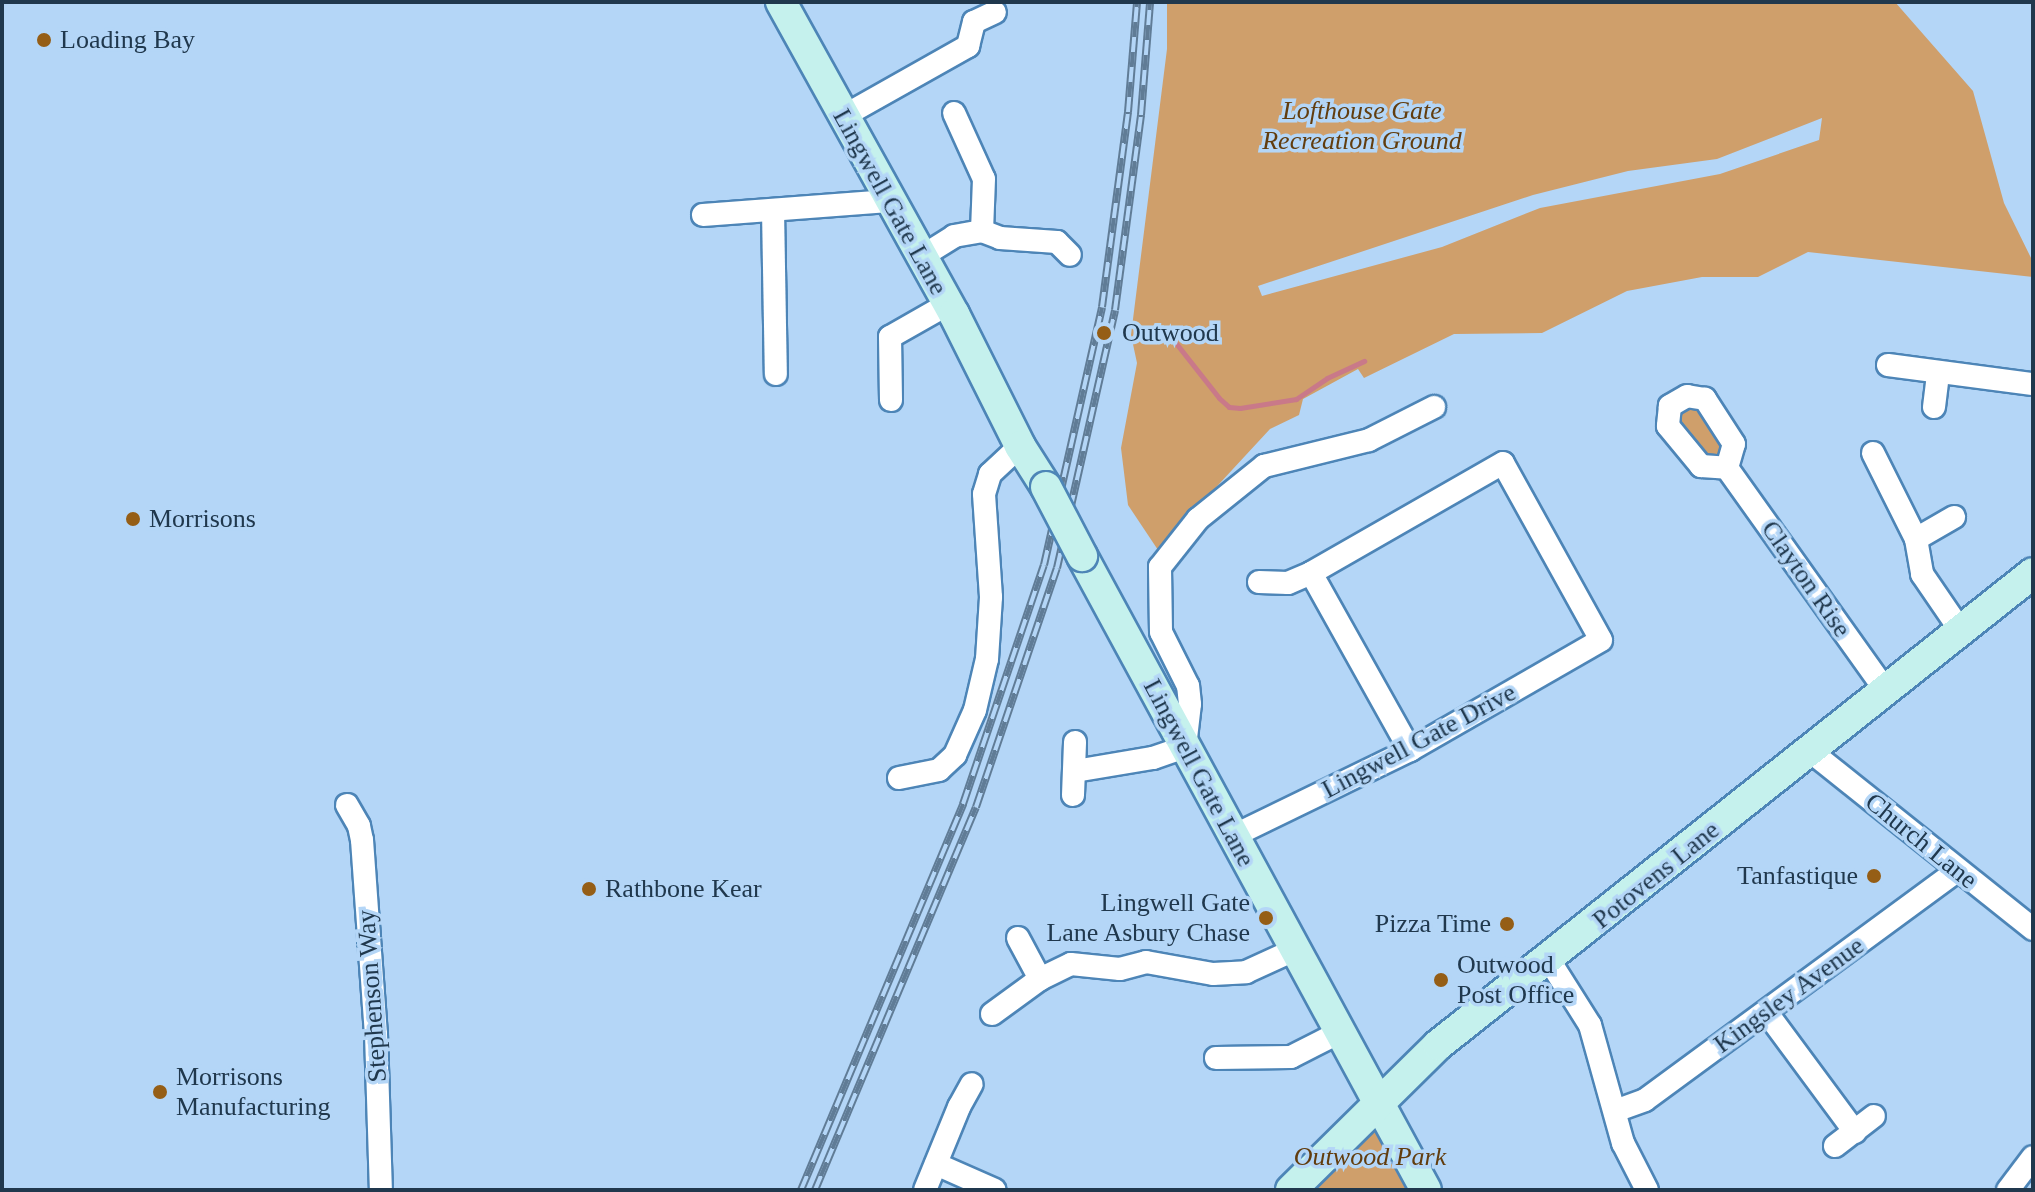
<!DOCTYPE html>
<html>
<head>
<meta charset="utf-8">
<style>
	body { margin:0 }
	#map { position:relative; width:2035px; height:1192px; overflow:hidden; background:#b4d6f7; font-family:Georgia,serif }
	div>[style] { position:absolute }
	.green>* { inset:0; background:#cf9f6b }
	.stream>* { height:5px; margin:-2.5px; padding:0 2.5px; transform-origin:2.5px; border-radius:2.5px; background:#c97989 }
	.roads { filter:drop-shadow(2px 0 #4d85b7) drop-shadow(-2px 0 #4d85b7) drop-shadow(0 2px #4d85b7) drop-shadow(0 -2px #4d85b7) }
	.street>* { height:22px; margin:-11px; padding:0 11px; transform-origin:11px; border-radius:11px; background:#fff }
	.secondary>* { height:30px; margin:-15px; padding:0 15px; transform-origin:15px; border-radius:15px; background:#c5f1ed }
	.rail>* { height:8px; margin-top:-4px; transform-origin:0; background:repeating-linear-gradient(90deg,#b4d6f7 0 15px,#607c96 0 30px); box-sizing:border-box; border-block:2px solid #607c96 }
	.bridges { filter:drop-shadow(2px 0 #4d85b7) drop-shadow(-2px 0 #4d85b7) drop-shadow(0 2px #4d85b7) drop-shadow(0 -2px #4d85b7) }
	.secondary-bridge>* { height:30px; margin:-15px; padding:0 15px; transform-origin:15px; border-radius:15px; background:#c5f1ed }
	.dots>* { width:22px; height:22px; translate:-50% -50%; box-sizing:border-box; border:4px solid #b4d6f7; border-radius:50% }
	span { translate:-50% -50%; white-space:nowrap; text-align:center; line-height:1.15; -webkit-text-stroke:7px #b4d6f7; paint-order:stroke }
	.poi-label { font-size:26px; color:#20384d }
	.left { translate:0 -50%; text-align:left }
	.right { translate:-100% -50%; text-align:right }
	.park-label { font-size:26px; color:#623d0e; font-style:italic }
	.street-label { font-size:26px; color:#20384d }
	.frame { position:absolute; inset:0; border:4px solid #20384d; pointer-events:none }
</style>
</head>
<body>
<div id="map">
	<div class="green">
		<i style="clip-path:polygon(evenodd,1167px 2px,1895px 2px,1973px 91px,2004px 203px,2033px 262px,2033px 277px,1808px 252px,1758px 277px,1702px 277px,1627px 291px,1542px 333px,1454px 334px,1364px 378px,1358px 369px,1303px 399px,1299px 415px,1270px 429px,1158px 550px,1128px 505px,1121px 448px,1137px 363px,1131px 335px,1167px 49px,1167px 2px,1822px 118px,1819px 140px,1720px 174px,1540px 208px,1442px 247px,1262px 296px,1258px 286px,1533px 195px,1628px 171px,1717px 159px,1822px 118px)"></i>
		<i style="clip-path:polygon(1687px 396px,1734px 444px,1727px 468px,1701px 466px,1670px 406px)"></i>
		<i style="clip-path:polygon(1379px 1101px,1426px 1190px,1289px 1190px)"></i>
	</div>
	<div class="stream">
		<i style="left:1175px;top:342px;width:71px;rotate:51.8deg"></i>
		<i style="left:1219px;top:398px;width:13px;rotate:42deg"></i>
		<i style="left:1229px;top:407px;width:11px;rotate:5deg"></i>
		<i style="left:1240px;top:408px;width:57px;rotate:-9.1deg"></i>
		<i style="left:1296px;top:399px;width:37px;rotate:-34deg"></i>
		<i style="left:1327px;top:378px;width:41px;rotate:-24.7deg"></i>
	</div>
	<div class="roads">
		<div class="street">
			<i style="left:954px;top:113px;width:72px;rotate:65.6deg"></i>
			<i style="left:984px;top:179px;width:52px;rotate:92.2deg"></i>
			<i style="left:842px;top:117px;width:145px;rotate:-29.4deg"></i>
			<i style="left:968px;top:46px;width:25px;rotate:-76deg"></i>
			<i style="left:974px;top:22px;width:23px;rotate:-25deg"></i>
			<i style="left:773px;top:210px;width:164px;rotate:89deg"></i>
			<i style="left:703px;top:215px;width:186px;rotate:-4.3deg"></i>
			<i style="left:921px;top:257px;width:39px;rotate:-32deg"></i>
			<i style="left:954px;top:236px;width:28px;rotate:-10deg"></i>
			<i style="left:982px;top:231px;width:19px;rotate:21deg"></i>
			<i style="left:1000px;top:238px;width:57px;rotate:4deg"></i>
			<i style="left:1057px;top:242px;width:18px;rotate:45deg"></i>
			<i style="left:1888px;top:365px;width:146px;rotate:7.5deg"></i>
			<i style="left:891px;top:400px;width:63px;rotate:-90.9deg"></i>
			<i style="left:890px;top:337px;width:67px;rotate:-29.6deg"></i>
			<i style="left:1934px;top:407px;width:35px;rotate:-83deg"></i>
			<i style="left:1873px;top:453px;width:96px;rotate:63.4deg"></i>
			<i style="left:1916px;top:539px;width:44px;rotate:-30.1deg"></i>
			<i style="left:1727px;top:468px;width:25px;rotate:-74deg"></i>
			<i style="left:1734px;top:444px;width:54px;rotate:-122.8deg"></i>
			<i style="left:1705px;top:399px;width:18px;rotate:-171deg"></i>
			<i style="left:1687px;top:396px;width:20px;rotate:150deg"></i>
			<i style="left:1670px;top:406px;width:20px;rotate:96deg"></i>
			<i style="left:1668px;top:426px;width:52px;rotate:50.5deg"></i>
			<i style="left:1701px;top:466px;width:26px;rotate:4deg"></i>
			<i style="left:1727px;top:468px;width:274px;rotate:54.5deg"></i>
			<i style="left:1916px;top:539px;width:36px;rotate:80deg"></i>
			<i style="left:1922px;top:574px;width:69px;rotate:55.6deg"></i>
			<i style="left:1259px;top:582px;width:29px;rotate:2deg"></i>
			<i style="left:1288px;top:583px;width:25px;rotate:-23deg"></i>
			<i style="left:1810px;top:751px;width:285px;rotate:38.6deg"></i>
			<i style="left:1075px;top:771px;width:79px;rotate:-9.5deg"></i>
			<i style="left:1153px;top:758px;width:34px;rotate:-19deg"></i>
			<i style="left:1185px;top:747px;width:43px;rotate:-83.4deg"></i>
			<i style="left:1190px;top:704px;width:18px;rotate:-96deg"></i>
			<i style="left:1188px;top:686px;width:60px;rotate:-116.6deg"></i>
			<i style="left:1161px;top:632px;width:65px;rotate:-90.9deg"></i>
			<i style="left:1160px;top:567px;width:61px;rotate:-51.6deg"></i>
			<i style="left:1198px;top:519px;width:85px;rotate:-38.8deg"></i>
			<i style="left:1264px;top:466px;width:108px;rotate:-13.9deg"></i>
			<i style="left:1369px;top:440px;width:73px;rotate:-26.9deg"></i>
			<i style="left:899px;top:778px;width:41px;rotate:-11.3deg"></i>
			<i style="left:939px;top:770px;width:22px;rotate:-43deg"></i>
			<i style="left:955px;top:755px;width:49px;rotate:-66deg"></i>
			<i style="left:975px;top:710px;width:52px;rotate:-76.8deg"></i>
			<i style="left:987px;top:659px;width:62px;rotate:-86.3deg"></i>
			<i style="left:991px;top:597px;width:103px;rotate:-93.9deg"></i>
			<i style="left:984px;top:494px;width:21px;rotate:-73deg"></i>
			<i style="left:990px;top:474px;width:41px;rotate:-43deg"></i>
			<i style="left:1073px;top:795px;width:53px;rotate:-87.8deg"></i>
			<i style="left:347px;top:805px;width:24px;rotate:60deg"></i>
			<i style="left:359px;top:826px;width:14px;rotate:78deg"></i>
			<i style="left:362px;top:840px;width:195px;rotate:85.9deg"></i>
			<i style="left:376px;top:1034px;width:156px;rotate:88.2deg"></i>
			<i style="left:1233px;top:836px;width:197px;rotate:-25.9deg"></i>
			<i style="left:1410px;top:750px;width:220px;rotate:-29.9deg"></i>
			<i style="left:1601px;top:640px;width:202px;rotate:-119deg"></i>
			<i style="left:1503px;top:463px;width:221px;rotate:150.2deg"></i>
			<i style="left:1311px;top:573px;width:203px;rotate:60.8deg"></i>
			<i style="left:1018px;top:938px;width:47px;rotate:61.8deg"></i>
			<i style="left:1549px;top:960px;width:77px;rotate:57.8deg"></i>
			<i style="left:1590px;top:1025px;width:123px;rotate:74.4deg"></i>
			<i style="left:1623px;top:1143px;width:53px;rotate:62.9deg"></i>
			<i style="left:1767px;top:1013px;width:148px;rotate:53.5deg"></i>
			<i style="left:992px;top:1014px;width:59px;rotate:-36.1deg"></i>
			<i style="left:1040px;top:979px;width:34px;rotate:-26deg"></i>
			<i style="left:1071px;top:964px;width:49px;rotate:5.8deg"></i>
			<i style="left:1120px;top:969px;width:27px;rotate:-15deg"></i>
			<i style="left:1146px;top:962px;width:68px;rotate:10.2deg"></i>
			<i style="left:1213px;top:974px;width:33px;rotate:-3deg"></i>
			<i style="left:1246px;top:972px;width:53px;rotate:-24.6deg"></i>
			<i style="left:1216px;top:1058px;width:75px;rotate:-0.8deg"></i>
			<i style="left:1291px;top:1057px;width:55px;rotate:-27deg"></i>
			<i style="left:1615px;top:1111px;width:32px;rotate:-20deg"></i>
			<i style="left:1645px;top:1100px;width:387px;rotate:-36.3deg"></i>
			<i style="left:1835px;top:1146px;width:49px;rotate:-37.6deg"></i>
			<i style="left:936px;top:1164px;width:64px;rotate:23.8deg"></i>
			<i style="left:925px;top:1190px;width:90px;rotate:-67.7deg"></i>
			<i style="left:959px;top:1107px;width:26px;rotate:-61deg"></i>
			<i style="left:2008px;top:1190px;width:41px;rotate:-52.9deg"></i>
		</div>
		<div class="secondary">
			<i style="left:781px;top:2px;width:357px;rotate:61deg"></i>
			<i style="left:954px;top:314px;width:148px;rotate:63.4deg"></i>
			<i style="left:1020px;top:446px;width:49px;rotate:57.6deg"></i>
			<i style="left:1082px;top:556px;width:721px;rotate:61.52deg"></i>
			<i style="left:1291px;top:1190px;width:206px;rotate:-44.6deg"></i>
			<i style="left:1438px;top:1045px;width:759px;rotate:-38.42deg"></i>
		</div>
	</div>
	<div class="rail">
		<i style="left:801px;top:1190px;width:419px;rotate:-67.2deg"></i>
		<i style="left:963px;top:804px;width:252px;rotate:-71.3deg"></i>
		<i style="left:1044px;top:565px;width:264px;rotate:-77.3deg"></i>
		<i style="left:1102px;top:307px;width:197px;rotate:-82.4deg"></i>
		<i style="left:1128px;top:112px;width:110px;rotate:-85.3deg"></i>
		<i style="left:815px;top:1190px;width:415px;rotate:-67.2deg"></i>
		<i style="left:976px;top:807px;width:252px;rotate:-71.3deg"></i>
		<i style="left:1057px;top:568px;width:264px;rotate:-77.3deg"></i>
		<i style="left:1115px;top:310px;width:197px;rotate:-82.4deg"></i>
		<i style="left:1141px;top:115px;width:113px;rotate:-85.4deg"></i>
	</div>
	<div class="bridges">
		<div class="secondary-bridge">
			<i style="left:1046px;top:487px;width:78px;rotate:62.4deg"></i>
		</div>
	</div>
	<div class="dots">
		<i style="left:44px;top:40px;background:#955e16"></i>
		<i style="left:1104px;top:333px;background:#955e16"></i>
		<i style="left:133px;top:519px;background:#955e16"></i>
		<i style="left:1874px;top:876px;background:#955e16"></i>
		<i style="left:589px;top:889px;background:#955e16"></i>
		<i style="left:1266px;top:918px;background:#955e16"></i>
		<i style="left:1507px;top:924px;background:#955e16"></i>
		<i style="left:1441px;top:980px;background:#955e16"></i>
		<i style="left:160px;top:1092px;background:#955e16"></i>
	</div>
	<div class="poi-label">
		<span class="left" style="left:60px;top:40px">Loading Bay</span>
		<span class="left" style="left:1122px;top:333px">Outwood</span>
		<span class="left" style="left:149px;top:519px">Morrisons</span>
		<span class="right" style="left:1858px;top:876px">Tanfastique</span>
		<span class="left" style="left:605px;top:889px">Rathbone Kear</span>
		<span class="right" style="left:1250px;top:918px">Lingwell Gate<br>Lane Asbury Chase</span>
		<span class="right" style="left:1491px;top:924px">Pizza Time</span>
		<span class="left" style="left:1457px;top:980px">Outwood<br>Post Office</span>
		<span class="left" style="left:176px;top:1092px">Morrisons<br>Manufacturing</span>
	</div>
	<div class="park-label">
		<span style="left:1362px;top:126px">Lofthouse Gate<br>Recreation Ground</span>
		<span style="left:1370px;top:1157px">Outwood Park</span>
	</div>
	<div class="street-label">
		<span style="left:890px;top:202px;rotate:61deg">Lingwell Gate Lane</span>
		<span style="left:1806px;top:579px;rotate:55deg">Clayton Rise</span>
		<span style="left:1419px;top:741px;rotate:-28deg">Lingwell Gate Drive</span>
		<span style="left:1199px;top:773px;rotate:62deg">Lingwell Gate Lane</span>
		<span style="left:1921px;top:841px;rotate:39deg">Church Lane</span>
		<span style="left:1656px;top:875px;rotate:-39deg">Potovens Lane</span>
		<span style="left:1789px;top:995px;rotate:-36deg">Kingsley Avenue</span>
		<span style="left:372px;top:996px;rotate:-94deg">Stephenson Way</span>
	</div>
	<div class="frame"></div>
</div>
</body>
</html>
